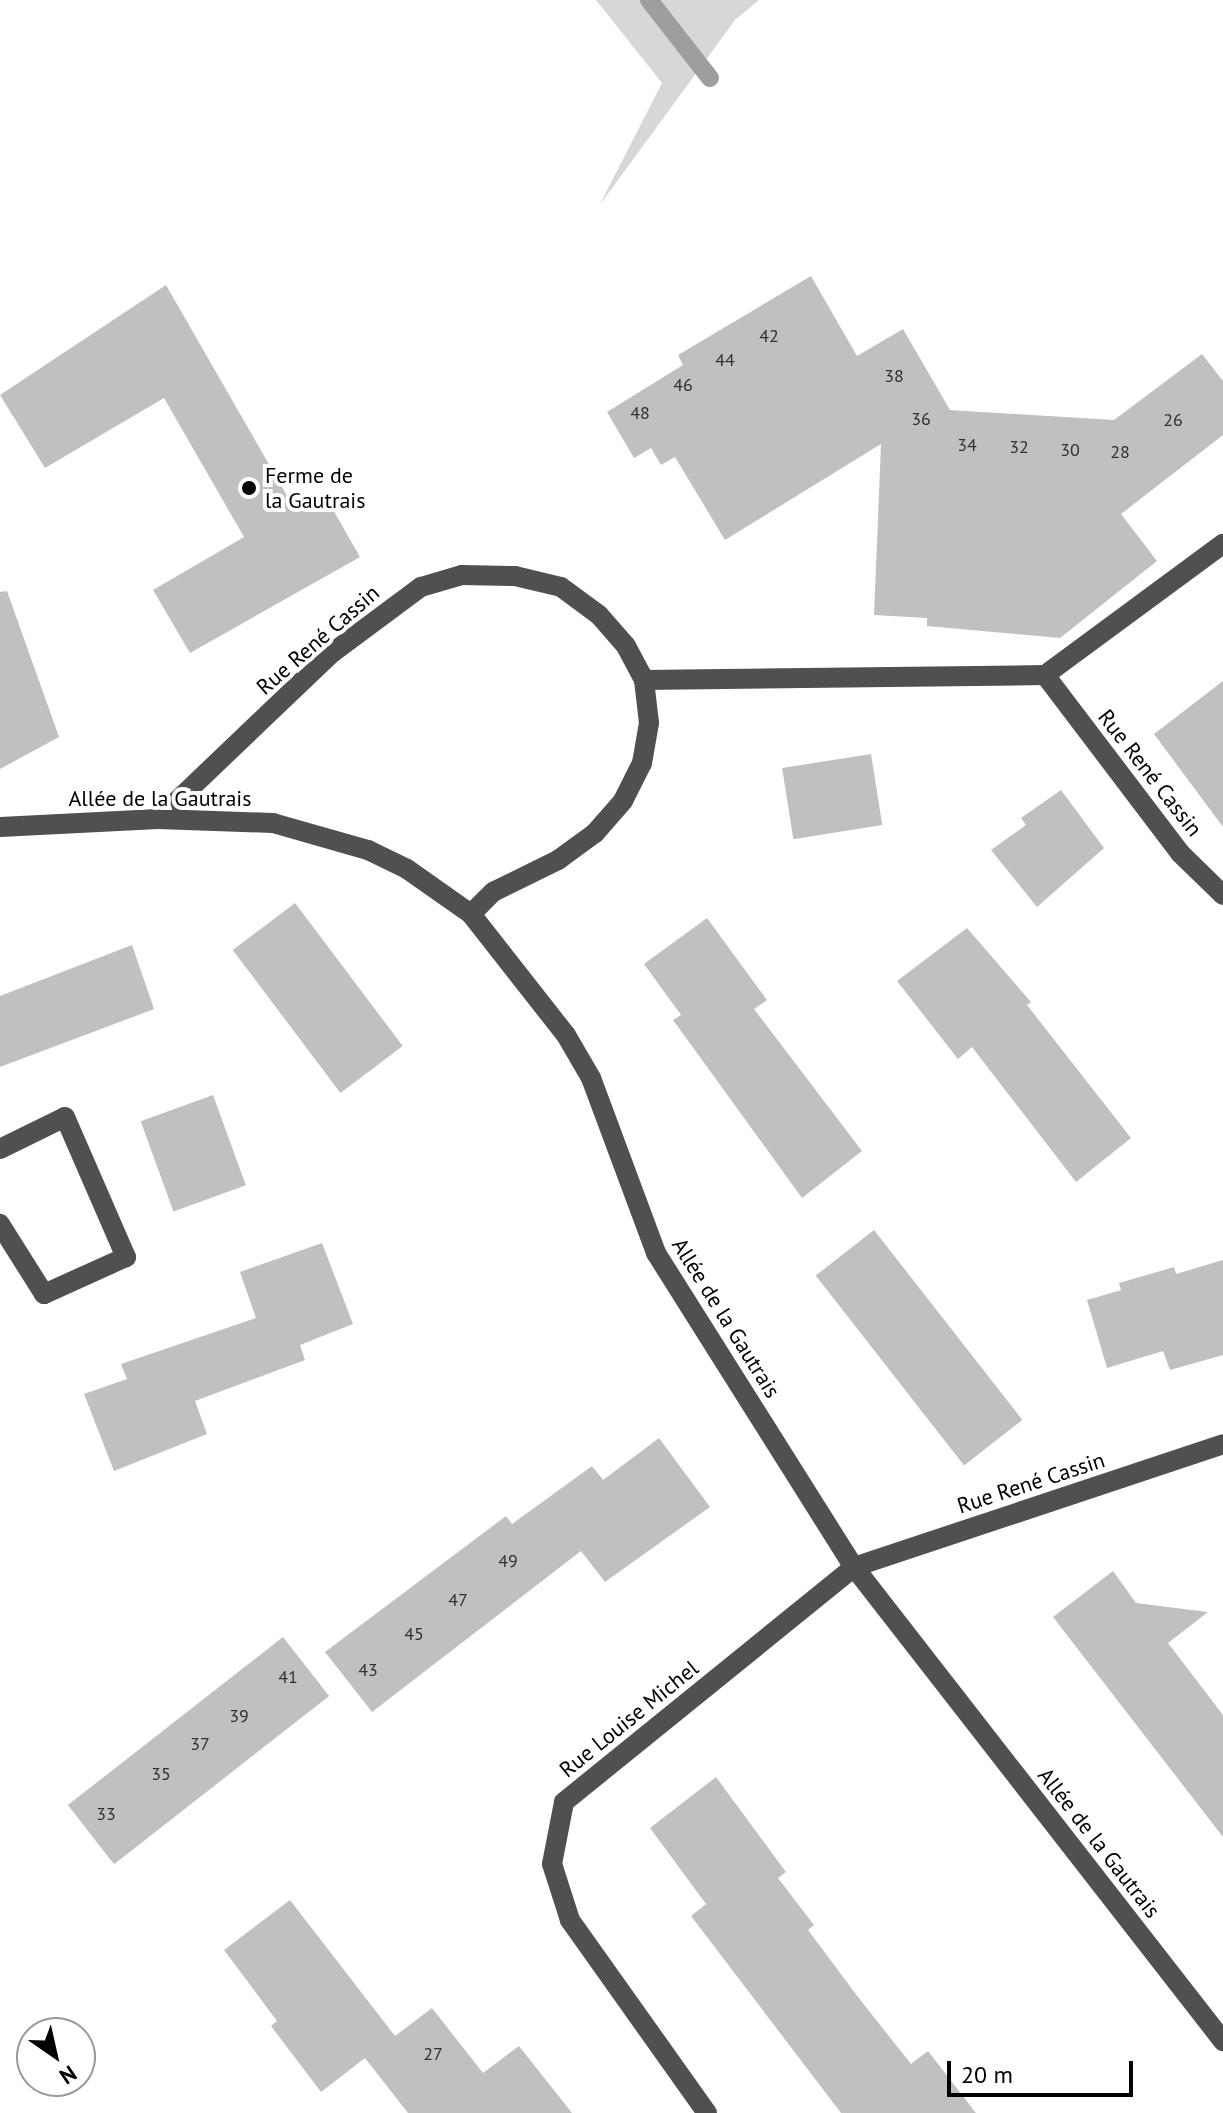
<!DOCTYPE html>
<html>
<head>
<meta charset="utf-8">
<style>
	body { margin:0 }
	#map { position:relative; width:1223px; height:2113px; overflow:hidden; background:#fff; font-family:"PT Sans",sans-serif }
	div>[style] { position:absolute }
	.green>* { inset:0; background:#d7d7d7 }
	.stream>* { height:18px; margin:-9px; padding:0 9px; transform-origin:9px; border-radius:9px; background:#9e9e9e }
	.building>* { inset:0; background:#c0c0c0; transform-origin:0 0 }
	.minor>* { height:20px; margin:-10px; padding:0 10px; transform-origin:10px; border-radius:10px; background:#505050 }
	.dots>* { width:22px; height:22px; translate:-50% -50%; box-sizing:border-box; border:4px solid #fff; border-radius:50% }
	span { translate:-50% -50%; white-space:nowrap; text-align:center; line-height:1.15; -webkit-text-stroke:8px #fff; paint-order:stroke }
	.number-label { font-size:18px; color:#303030 }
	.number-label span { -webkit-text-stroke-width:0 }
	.poi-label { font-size:22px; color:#000 }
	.left { translate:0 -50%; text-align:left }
	.street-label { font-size:22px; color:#000 }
	.north { position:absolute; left:16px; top:2017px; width:80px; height:80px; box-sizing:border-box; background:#fff; border:2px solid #999; border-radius:50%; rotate:146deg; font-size:22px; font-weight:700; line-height:32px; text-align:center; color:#000 }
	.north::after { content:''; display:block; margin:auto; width:28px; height:36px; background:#000; clip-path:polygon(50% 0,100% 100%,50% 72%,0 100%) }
	.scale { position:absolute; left:947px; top:2061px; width:186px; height:36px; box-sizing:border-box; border:4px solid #000; border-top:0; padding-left:10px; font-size:24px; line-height:28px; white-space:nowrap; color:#000; -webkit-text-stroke:6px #fff; paint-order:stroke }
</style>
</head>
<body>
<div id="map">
	<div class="green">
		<i style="clip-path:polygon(596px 0,759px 0,735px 20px,599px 206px,662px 83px)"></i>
	</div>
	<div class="stream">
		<i style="left:649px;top:0;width:99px;rotate:52deg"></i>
	</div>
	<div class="building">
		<i style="clip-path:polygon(811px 276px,857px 356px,903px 329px,950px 410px,1114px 420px,1202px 354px,1223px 381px,1223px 435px,1121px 514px,1157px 561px,1060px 638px,927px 626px,927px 618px,874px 615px,881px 444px,725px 540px,675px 457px,661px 465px,651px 448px,634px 458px,607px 412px,683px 365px,678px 355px)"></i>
		<i style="clip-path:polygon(166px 285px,294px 508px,323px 492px,360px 557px,190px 653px,153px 590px,244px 537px,164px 398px,45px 468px,0 395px)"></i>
		<i style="clip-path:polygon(7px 591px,59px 737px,0 769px,0 592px)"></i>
		<i style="clip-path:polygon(1223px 681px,1223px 827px,1154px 734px)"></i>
		<i style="left:871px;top:754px;width:72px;height:90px;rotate:81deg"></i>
		<i style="clip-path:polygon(1061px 790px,1104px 848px,1037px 907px,991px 850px,1026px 825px,1021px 818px)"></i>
		<i style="left:295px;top:903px;width:179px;height:78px;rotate:53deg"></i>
		<i style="clip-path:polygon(707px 918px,767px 1000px,754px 1009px,862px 1151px,802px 1198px,673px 1020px,681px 1015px,644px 964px)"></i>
		<i style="clip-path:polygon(967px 928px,1031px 1002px,1027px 1005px,1131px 1138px,1076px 1182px,972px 1047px,958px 1059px,897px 981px)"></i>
		<i style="clip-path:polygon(132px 945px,154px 1009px,0 1067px,0 996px)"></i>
		<i style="left:213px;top:1095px;width:96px;height:77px;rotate:70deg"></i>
		<i style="left:874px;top:1230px;width:241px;height:74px;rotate:52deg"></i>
		<i style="clip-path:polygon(322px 1243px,353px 1324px,300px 1345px,305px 1360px,195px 1401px,207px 1434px,114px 1471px,84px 1394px,127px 1379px,121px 1364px,256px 1318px,240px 1272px)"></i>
		<i style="clip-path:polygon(1223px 1260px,1223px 1355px,1170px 1370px,1163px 1351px,1107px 1368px,1087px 1300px,1121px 1290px,1119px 1283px,1174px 1267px,1176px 1274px)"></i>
		<i style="clip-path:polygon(659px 1438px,710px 1507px,605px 1582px,581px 1551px,372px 1712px,325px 1652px,506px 1516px,512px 1524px,592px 1466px,603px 1480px)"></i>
		<i style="clip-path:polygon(1113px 1571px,1136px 1603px,1208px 1612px,1168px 1643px,1223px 1715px,1223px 1837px,1053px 1617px)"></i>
		<i style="left:283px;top:1637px;width:75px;height:273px;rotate:52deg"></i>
		<i style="clip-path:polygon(716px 1777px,786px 1872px,778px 1878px,814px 1925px,808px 1930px,858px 1997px,911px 2064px,928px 2051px,976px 2113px,841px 2113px,691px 1916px,706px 1904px,650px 1828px)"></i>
		<i style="clip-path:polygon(290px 1900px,395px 2036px,432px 2008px,483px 2073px,519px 2046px,572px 2113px,408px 2113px,365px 2058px,321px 2092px,271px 2026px,277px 2021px,224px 1950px)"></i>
	</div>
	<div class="minor">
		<i style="left:1045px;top:675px;width:221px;rotate:-36.4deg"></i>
		<i style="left:644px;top:680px;width:401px;rotate:-0.7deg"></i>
		<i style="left:1045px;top:675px;width:223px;rotate:52.8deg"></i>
		<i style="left:1180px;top:853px;width:60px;rotate:44.3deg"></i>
		<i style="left:158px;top:819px;width:240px;rotate:-43.7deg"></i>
		<i style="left:332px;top:653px;width:111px;rotate:-36.6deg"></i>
		<i style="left:421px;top:587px;width:43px;rotate:-16.3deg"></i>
		<i style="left:462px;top:575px;width:53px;rotate:1.1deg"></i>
		<i style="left:515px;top:576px;width:47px;rotate:13.4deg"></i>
		<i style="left:561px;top:587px;width:47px;rotate:36.4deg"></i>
		<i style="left:599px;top:615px;width:41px;rotate:48.9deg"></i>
		<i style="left:626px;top:646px;width:38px;rotate:62deg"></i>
		<i style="left:644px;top:680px;width:43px;rotate:83.4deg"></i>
		<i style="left:649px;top:723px;width:41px;rotate:99.9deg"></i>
		<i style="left:642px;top:763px;width:42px;rotate:116.6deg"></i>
		<i style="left:623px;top:801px;width:43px;rotate:131.2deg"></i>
		<i style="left:595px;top:833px;width:46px;rotate:143.9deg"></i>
		<i style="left:558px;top:860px;width:72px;rotate:153.8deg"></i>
		<i style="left:493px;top:892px;width:31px;rotate:135deg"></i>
		<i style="left:0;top:827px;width:158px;rotate:-2.9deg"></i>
		<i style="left:158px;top:819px;width:115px;rotate:2deg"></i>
		<i style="left:273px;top:823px;width:99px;rotate:15.9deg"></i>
		<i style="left:368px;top:850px;width:43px;rotate:26deg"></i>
		<i style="left:407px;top:869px;width:78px;rotate:35.1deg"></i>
		<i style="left:471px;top:914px;width:154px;rotate:51.9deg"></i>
		<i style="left:566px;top:1035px;width:50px;rotate:59.8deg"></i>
		<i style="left:591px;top:1078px;width:187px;rotate:69.6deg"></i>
		<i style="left:656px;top:1253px;width:371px;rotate:57.8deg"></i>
		<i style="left:854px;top:1567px;width:601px;rotate:52.1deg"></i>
		<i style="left:0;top:1149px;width:72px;rotate:-26.2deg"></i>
		<i style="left:65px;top:1117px;width:153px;rotate:66.5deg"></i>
		<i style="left:126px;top:1257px;width:90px;rotate:155.7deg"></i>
		<i style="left:44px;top:1294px;width:83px;rotate:-122.2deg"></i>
		<i style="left:707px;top:2113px;width:237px;rotate:-125.4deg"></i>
		<i style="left:570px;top:1920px;width:59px;rotate:-107.8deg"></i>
		<i style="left:552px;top:1864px;width:63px;rotate:-79deg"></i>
		<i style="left:564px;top:1802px;width:373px;rotate:-39deg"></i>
		<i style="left:854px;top:1567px;width:389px;rotate:-18.4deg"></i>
	</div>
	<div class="dots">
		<i style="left:249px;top:488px;background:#000"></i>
	</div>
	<div class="number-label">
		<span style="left:769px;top:336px">42</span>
		<span style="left:725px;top:360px">44</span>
		<span style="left:894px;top:376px">38</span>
		<span style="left:683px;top:385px">46</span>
		<span style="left:640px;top:413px">48</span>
		<span style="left:921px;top:419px">36</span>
		<span style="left:1173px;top:420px">26</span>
		<span style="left:967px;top:445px">34</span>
		<span style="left:1019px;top:447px">32</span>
		<span style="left:1070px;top:450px">30</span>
		<span style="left:1120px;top:452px">28</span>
		<span style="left:508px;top:1561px">49</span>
		<span style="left:458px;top:1600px">47</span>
		<span style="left:414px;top:1634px">45</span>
		<span style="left:368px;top:1670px">43</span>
		<span style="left:288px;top:1677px">41</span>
		<span style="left:239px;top:1716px">39</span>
		<span style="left:200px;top:1744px">37</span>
		<span style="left:161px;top:1774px">35</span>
		<span style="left:106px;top:1814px">33</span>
		<span style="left:433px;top:2054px">27</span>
	</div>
	<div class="poi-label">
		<span class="left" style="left:265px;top:488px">Ferme de<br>la Gautrais</span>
	</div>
	<div class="street-label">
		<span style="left:318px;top:640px;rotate:-41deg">Rue René Cassin</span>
		<span style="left:1150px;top:773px;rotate:52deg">Rue René Cassin</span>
		<span style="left:160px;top:799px">Allée de la Gautrais</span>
		<span style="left:726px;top:1318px;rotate:58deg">Allée de la Gautrais</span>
		<span style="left:1031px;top:1483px;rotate:-18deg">Rue René Cassin</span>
		<span style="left:629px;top:1719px;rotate:-39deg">Rue Louise Michel</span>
		<span style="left:1099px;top:1843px;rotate:52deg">Allée de la Gautrais</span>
	</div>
	<div class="north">N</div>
	<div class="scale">20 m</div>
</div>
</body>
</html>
